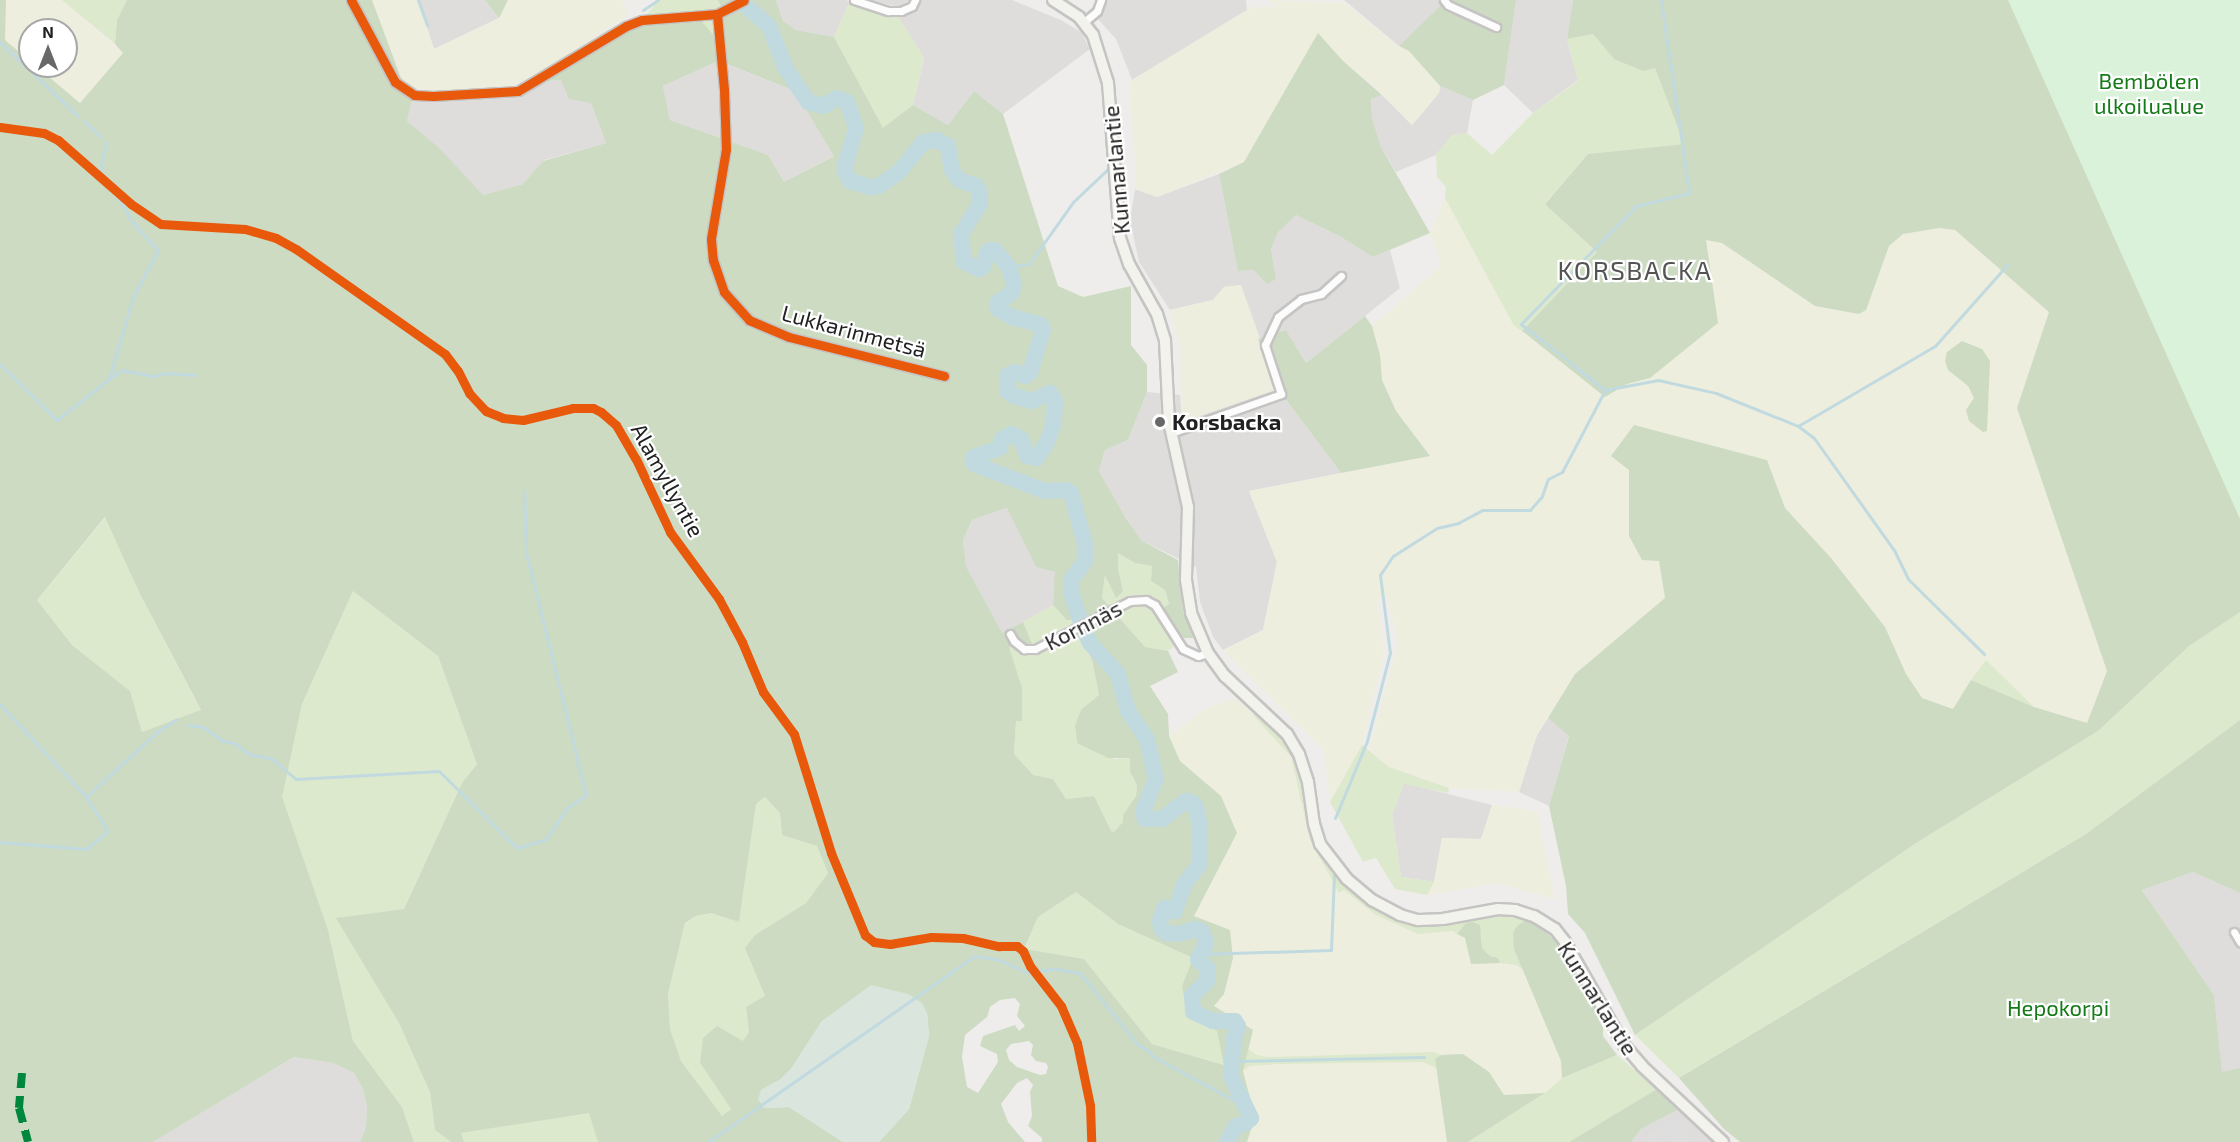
<!DOCTYPE html>
<html>
<head>
<meta charset="utf-8">
<style>
	body { margin:0 }
	#map { position:relative; width:2240px; height:1142px; overflow:hidden; background:#efedeb; font-family:"Exo 2",sans-serif }
	div>[style] { position:absolute }
	.residential>* { inset:0; background:#dedddc }
	.farmland>* { inset:0; background:#eeeedf }
	.grass>* { inset:0; background:#dde9cc }
	.forest>* { inset:0; background:#ccdbc2 }
	.wetland>* { inset:0; background:#d9e5dd }
	.park>* { inset:0; background:#dbf2da }
	.parking>* { inset:0; background:#dfdede }
	.stream>* { height:3px; margin:-1.5px; padding:0 1.5px; transform-origin:1.5px; border-radius:1.5px; background:#c1dae0 }
	.river>* { height:16px; margin:-8px; padding:0 8px; transform-origin:8px; border-radius:8px; background:#c1dae0 }
	.roads { filter:drop-shadow(2px 0 #c5c4c3) drop-shadow(-2px 0 #c5c4c3) drop-shadow(0 2px #c5c4c3) drop-shadow(0 -2px #c5c4c3) }
	.street>* { height:7px; margin:-3.5px; padding:0 3.5px; transform-origin:3.5px; border-radius:3.5px; background:#fdfcfc }
	.secondary>* { height:10px; margin:-5px; padding:0 5px; transform-origin:5px; border-radius:5px; background:#f3f3ed }
	.quiet>* { height:8px; margin-top:-4px; transform-origin:0; background:repeating-linear-gradient(90deg,#00873e 0 15px,transparent 0 23px) }
	.cycleway>* { height:9px; margin:-4.5px; padding:0 4.5px; transform-origin:4.5px; border-radius:4.5px; background:#e8590c }
	.dots>* { width:16px; height:16px; translate:-50% -50%; box-sizing:border-box; border:3px solid #fff; border-radius:50% }
	span { translate:-50% -50%; white-space:nowrap; text-align:center; line-height:1.15; -webkit-text-stroke:4.5px #fff; paint-order:stroke }
	.park-label { font-size:22px; color:#157a18 }
	.street-label { font-size:22px; color:#212121 }
	.poi-label { font-size:22px; color:#212121; font-weight:700 }
	.left { translate:0 -50%; text-align:left }
	.quarter-label { font-size:26px; color:#545454; letter-spacing:1.5px }
	.north { position:absolute; left:18px; top:18px; width:60px; height:60px; box-sizing:border-box; background:#fff; border:2px solid #a6a6a6; border-radius:50%; rotate:0deg; font-size:16px; font-weight:700; line-height:24px; text-align:center; color:#212121 }
	.north::after { content:''; display:block; margin:auto; width:21px; height:27px; background:#696868; clip-path:polygon(50% 0,100% 100%,50% 72%,0 100%) }
</style>
</head>
<body>
<div id="map">
	<div class="residential">
		<i style="clip-path:polygon(418px 0,485px 0,499px 18px,434px 49px)"></i>
		<i style="clip-path:polygon(776px 0,844px 0,850px 1px,834px 37px,796px 30px,783px 21px)"></i>
		<i style="clip-path:polygon(872px 0,910px 0,898px 7px)"></i>
		<i style="clip-path:polygon(919px 0,1012px 0,1061px 20px,1081px 32px,1090px 49px,1003px 114px,974px 91px,948px 125px,913px 105px,924px 58px,897px 15px,914px 10px)"></i>
		<i style="clip-path:polygon(1105px 0,1246px 0,1247px 10px,1132px 80px,1116px 39px,1097px 18px)"></i>
		<i style="clip-path:polygon(1344px 0,1446px 0,1399px 46px)"></i>
		<i style="clip-path:polygon(1516px 0,1573px 0,1567px 39px,1578px 80px,1533px 113px,1504px 85px)"></i>
		<i style="clip-path:polygon(718px 61px,795px 91px,835px 155px,784px 182px,768px 155px,670px 120px,663px 86px)"></i>
		<i style="clip-path:polygon(561px 80px,591px 103px,606px 143px,544px 160px,523px 184px,483px 195px,407px 121px,413px 96px,515px 96px,544px 81px)"></i>
		<i style="clip-path:polygon(1440px 86px,1473px 100px,1467px 133px,1452px 135px,1436px 155px,1396px 172px,1381px 147px,1372px 118px,1371px 98px,1382px 95px,1412px 125px,1439px 93px)"></i>
		<i style="clip-path:polygon(1219px 174px,1238px 271px,1254px 270px,1276px 279px,1271px 249px,1278px 231px,1296px 215px,1341px 237px,1373px 257px,1390px 250px,1400px 288px,1306px 363px,1286px 330px,1258px 339px,1241px 285px,1224px 287px,1213px 300px,1170px 310px,1139px 262px,1130px 221px,1135px 189px,1157px 197px)"></i>
		<i style="clip-path:polygon(1278px 389px,1341px 473px,1249px 491px,1277px 562px,1263px 630px,1223px 650px,1213px 637px,1200px 602px,1196px 567px,1142px 541px,1127px 520px,1099px 471px,1105px 450px,1128px 440px,1147px 392px,1180px 395px,1182px 422px)"></i>
		<i style="clip-path:polygon(1008px 508px,1036px 567px,1056px 572px,1053px 605px,1002px 634px,966px 566px,963px 540px,972px 520px)"></i>
		<i style="clip-path:polygon(1548px 718px,1569px 735px,1549px 806px,1519px 792px,1537px 735px)"></i>
		<i style="clip-path:polygon(1404px 783px,1492px 805px,1481px 839px,1442px 838px,1434px 882px,1401px 877px,1392px 815px)"></i>
		<i style="clip-path:polygon(2193px 872px,2240px 893px,2240px 1068px,2222px 1073px,2214px 995px,2142px 890px)"></i>
		<i style="clip-path:polygon(294px 1057px,333px 1063px,354px 1073px,363px 1089px,367px 1107px,366px 1127px,360px 1142px,153px 1142px)"></i>
		<i style="clip-path:polygon(1679px 1109px,1706px 1130px,1715px 1142px,1631px 1142px,1641px 1129px)"></i>
	</div>
	<div class="farmland">
		<i style="clip-path:polygon(6px 0,63px 0,123px 53px,80px 103px,36px 66px,66px 66px,66px 30px,30px 30px,30px 61px,5px 40px)"></i>
		<i style="clip-path:polygon(372px 0,418px 0,434px 49px,499px 18px,508px 0,622px 0,629px 14px,538px 75px,509px 88px,437px 91px,414px 88px,401px 78px)"></i>
		<i style="clip-path:polygon(1268px 0,1345px 3px,1398px 46px,1409px 51px,1440px 86px,1439px 93px,1412px 125px,1370px 82px,1343px 61px,1318px 34px,1244px 162px,1157px 197px,1135px 189px,1135px 160px,1129px 90px,1132px 80px,1247px 10px,1257px 7px,1278px 7px)"></i>
		<i style="clip-path:polygon(1445px 198px,1514px 326px,1605px 397px,1627px 384px,1650px 378px,1706px 240px,1722px 243px,1815px 306px,1859px 314px,1866px 310px,1889px 246px,1903px 234px,1939px 228px,1954px 230px,2049px 312px,2017px 408px,2107px 672px,2087px 723px,2034px 707px,1986px 660px,1953px 709px,1922px 698px,1906px 674px,1885px 627px,1831px 558px,1785px 508px,1767px 460px,1629px 470px,1629px 536px,1659px 560px,1665px 598px,1575px 674px,1537px 735px,1519px 792px,1449px 788px,1389px 767px,1369px 751px,1398px 643px,1387px 598px,1377px 599px,1384px 652px,1362px 745px,1330px 802px,1324px 750px,1223px 650px,1263px 630px,1277px 562px,1249px 491px,1430px 456px,1396px 411px,1382px 380px,1380px 355px,1372px 326px,1442px 265px,1430px 233px)"></i>
		<i style="clip-path:polygon(1241px 285px,1278px 389px,1182px 422px,1182px 354px,1170px 310px,1213px 300px,1224px 287px)"></i>
		<i style="clip-path:polygon(1235px 698px,1254px 713px,1253px 715px,1291px 757px,1310px 840px,1339px 893px,1344px 889px,1376px 915px,1418px 934px,1453px 931px,1465px 938px,1471px 964px,1507px 963px,1523px 970px,1561px 1061px,1562px 1078px,1545px 1093px,1504px 1095px,1489px 1072px,1435px 1059px,1447px 1142px,1247px 1142px,1255px 1117px,1242px 1071px,1214px 1006px,1224px 994px,1233px 958px,1230px 931px,1194px 916px,1237px 833px,1221px 796px,1180px 761px,1169px 736px,1205px 709px)"></i>
		<i style="clip-path:polygon(1492px 805px,1537px 811px,1555px 899px,1497px 883px,1427px 895px,1434px 882px,1442px 838px,1481px 839px)"></i>
	</div>
	<div class="grass">
		<i style="clip-path:polygon(62px 0,127px 0,117px 20px,115px 44px)"></i>
		<i style="clip-path:polygon(659px 0,718px 0,723px 11px,718px 61px,714px 36px,642px 20px)"></i>
		<i style="clip-path:polygon(850px 1px,888px 15px,897px 15px,924px 57px,913px 105px,883px 129px,834px 37px)"></i>
		<i style="clip-path:polygon(1593px 34px,1614px 59px,1655px 68px,1684px 144px,1588px 154px,1545px 203px,1597px 252px,1522px 331px,1514px 326px,1445px 198px,1446px 187px,1437px 177px,1436px 155px,1452px 135px,1467px 133px,1492px 155px,1533px 113px,1578px 81px,1567px 39px)"></i>
		<i style="clip-path:polygon(106px 517px,139px 592px,201px 711px,142px 732px,130px 691px,72px 645px,37px 600px)"></i>
		<i style="clip-path:polygon(1118px 553px,1135px 563px,1152px 566px,1151px 581px,1165px 590px,1169px 605px,1163px 609px,1184px 638px,1168px 651px,1145px 647px,1102px 598px,1105px 574px,1123px 591px,1118px 569px)"></i>
		<i style="clip-path:polygon(353px 591px,438px 656px,477px 764px,462px 783px,404px 909px,337px 918px,399px 1023px,421px 1069px,430px 1092px,435px 1130px,451px 1142px,414px 1142px,402px 1107px,353px 1041px,328px 930px,281px 797px,302px 704px)"></i>
		<i style="clip-path:polygon(1053px 605px,1067px 619px,1073px 620px,1076px 625px,1092px 660px,1099px 695px,1075px 731px,1077px 742px,1115px 759px,1130px 758px,1130px 772px,1137px 785px,1136px 796px,1123px 815px,1123px 822px,1114px 832px,1111px 832px,1094px 796px,1066px 799px,1053px 779px,1033px 775px,1014px 754px,1016px 721px,1021px 721px,1009px 647px,1031px 644px,1023px 622px)"></i>
		<i style="clip-path:polygon(2240px 612px,2240px 720px,2086px 834px,1679px 1078px,1635px 1035px,1916px 843px,2098px 731px,2189px 646px)"></i>
		<i style="clip-path:polygon(1986px 660px,2034px 707px,1971px 680px)"></i>
		<i style="clip-path:polygon(1254px 713px,1290px 747px,1303px 780px,1312px 836px,1320px 854px,1342px 880px,1375px 908px,1405px 923px,1433px 925px,1492px 914px,1515px 914px,1534px 921px,1526px 920px,1517px 926px,1514px 949px,1523px 970px,1516px 965px,1500px 963px,1498px 958px,1490px 956px,1482px 948px,1481px 933px,1462px 928px,1457px 934px,1453px 931px,1418px 934px,1376px 915px,1344px 890px,1339px 893px,1310px 840px,1291px 757px,1253px 715px)"></i>
		<i style="clip-path:polygon(1362px 745px,1389px 767px,1449px 788px,1448px 793px,1404px 784px,1392px 815px,1401px 877px,1434px 882px,1427px 895px,1395px 889px,1376px 858px,1363px 862px,1330px 802px)"></i>
		<i style="clip-path:polygon(765px 797px,780px 813px,782px 835px,817px 846px,828px 873px,806px 903px,755px 935px,765px 996px,746px 1008px,749px 1032px,743px 1042px,700px 1063px,731px 1109px,721px 1117px,681px 1061px,670px 1029px,668px 994px,685px 924px,696px 916px,711px 913px,739px 922px,756px 804px)"></i>
		<i style="clip-path:polygon(1076px 892px,1118px 924px,1193px 958px,1182px 986px,1217px 1031px,1225px 1065px,1152px 1044px,1084px 959px,1024px 950px,1038px 917px)"></i>
		<i style="clip-path:polygon(1248px 1049px,1257px 1055px,1268px 1057px,1434px 1052px,1441px 1055px,1435px 1059px,1436px 1068px,1423px 1062px,1279px 1064px,1250px 1066px,1243px 1071px)"></i>
		<i style="clip-path:polygon(1617px 1055px,1657px 1089px,1569px 1142px,1468px 1142px,1545px 1093px,1562px 1078px)"></i>
		<i style="clip-path:polygon(590px 1112px,598px 1142px,464px 1142px,460px 1133px)"></i>
	</div>
	<div class="forest">
		<i style="clip-path:polygon(evenodd,0 0,6px 0,5px 40px,30px 61px,30px 66px,36px 66px,80px 103px,123px 53px,115px 44px,117px 20px,127px 0,372px 0,401px 78px,413px 96px,407px 121px,440px 149px,483px 195px,523px 184px,543px 161px,606px 143px,591px 103px,569px 99px,561px 80px,544px 81px,627px 30px,663px 20px,698px 17px,714px 36px,718px 61px,663px 86px,670px 120px,768px 155px,784px 182px,834px 156px,795px 91px,724px 63px,720px 18px,723px 11px,718px 0,776px 0,783px 21px,796px 30px,834px 37px,883px 128px,913px 105px,948px 125px,974px 91px,1003px 114px,1058px 286px,1083px 297px,1131px 286px,1131px 345px,1147px 365px,1147px 392px,1128px 440px,1105px 450px,1099px 471px,1127px 520px,1142px 541px,1178px 560px,1183px 611px,1193px 638px,1184px 638px,1162px 609px,1169px 604px,1165px 590px,1151px 581px,1152px 566px,1135px 563px,1118px 553px,1118px 569px,1123px 591px,1116px 598px,1105px 575px,1102px 598px,1145px 647px,1168px 651px,1178px 672px,1150px 686px,1168px 714px,1169px 736px,1180px 761px,1221px 796px,1237px 833px,1194px 916px,1230px 930px,1233px 958px,1224px 994px,1214px 1006px,1253px 1030px,1243px 1071px,1255px 1117px,1247px 1142px,1042px 1142px,1042px 1138px,1028px 1126px,1032px 1116px,1030px 1092px,1033px 1085px,1027px 1078px,1017px 1083px,1001px 1104px,1008px 1122px,1025px 1142px,879px 1142px,909px 1109px,929px 1036px,927px 1013px,822px 1021px,791px 1069px,781px 1079px,761px 1090px,764px 1108px,789px 1107px,843px 1142px,598px 1142px,589px 1113px,461px 1133px,464px 1142px,451px 1142px,435px 1130px,430px 1092px,399px 1023px,336px 918px,404px 909px,462px 783px,477px 764px,438px 656px,353px 591px,302px 704px,282px 797px,328px 930px,353px 1041px,402px 1107px,414px 1142px,360px 1142px,366px 1127px,367px 1107px,363px 1089px,354px 1073px,333px 1063px,294px 1057px,153px 1142px,0 1142px,0 0,1007px 508px,1036px 567px,1055px 572px,1053px 605px,1067px 620px,1073px 620px,1092px 660px,1099px 695px,1081px 710px,1075px 726px,1077px 743px,1108px 758px,1130px 758px,1130px 772px,1137px 785px,1136px 796px,1123px 815px,1123px 822px,1114px 832px,1111px 831px,1094px 796px,1066px 799px,1053px 779px,1033px 775px,1014px 754px,1016px 721px,1022px 721px,1022px 688px,1009px 647px,1032px 644px,1023px 622px,1002px 633px,966px 566px,963px 540px,972px 520px,1007px 508px,0 0,105px 517px,139px 592px,201px 710px,142px 732px,130px 691px,72px 645px,37px 600px,105px 517px,0 0,765px 797px,780px 813px,782px 835px,817px 846px,828px 873px,806px 903px,755px 935px,745px 948px,765px 996px,746px 1007px,749px 1032px,743px 1041px,717px 1026px,703px 1038px,700px 1063px,731px 1109px,722px 1116px,681px 1061px,670px 1029px,668px 994px,685px 923px,696px 916px,711px 913px,739px 922px,756px 804px,765px 797px,0 0,1076px 892px,1118px 924px,1193px 958px,1182px 986px,1187px 1013px,1217px 1031px,1224px 1065px,1152px 1044px,1084px 959px,1024px 949px,1038px 917px,1076px 892px,0 0,1015px 998px,1020px 1004px,1017px 1016px,1025px 1026px,1019px 1031px,1015px 1025px,983px 1036px,980px 1046px,997px 1054px,998px 1062px,978px 1093px,967px 1087px,962px 1057px,965px 1035px,987px 1017px,990px 1007px,1000px 1000px,1015px 998px,0 0,1029px 1041px,1033px 1045px,1031px 1055px,1036px 1061px,1046px 1063px,1048px 1067px,1046px 1074px,1040px 1075px,1017px 1067px,1009px 1060px,1006px 1050px,1011px 1044px,1029px 1041px)"></i>
		<i style="clip-path:polygon(485px 0,508px 0,499px 18px)"></i>
		<i style="clip-path:polygon(1446px 0,1516px 0,1504px 85px,1473px 100px,1440px 86px,1409px 51px,1399px 46px)"></i>
		<i style="clip-path:polygon(1573px 0,2240px 0,2240px 612px,2189px 646px,2098px 731px,1916px 843px,1635px 1035px,1585px 933px,1568px 914px,1566px 886px,1549px 806px,1569px 736px,1548px 718px,1575px 674px,1665px 598px,1659px 561px,1642px 560px,1629px 536px,1629px 470px,1611px 456px,1634px 425px,1767px 460px,1785px 508px,1831px 558px,1885px 627px,1906px 674px,1922px 698px,1953px 709px,1971px 680px,2034px 707px,2087px 723px,2107px 671px,2017px 408px,2049px 312px,1955px 230px,1939px 228px,1903px 234px,1889px 246px,1866px 310px,1859px 314px,1815px 306px,1722px 243px,1706px 240px,1718px 323px,1650px 378px,1627px 384px,1605px 397px,1522px 331px,1597px 252px,1545px 204px,1588px 154px,1684px 144px,1655px 68px,1643px 71px,1614px 59px,1593px 34px,1567px 39px)"></i>
		<i style="clip-path:polygon(1318px 33px,1343px 61px,1382px 95px,1371px 99px,1372px 118px,1381px 147px,1430px 233px,1373px 257px,1341px 237px,1296px 215px,1278px 232px,1271px 249px,1276px 279px,1267px 284px,1254px 270px,1238px 271px,1219px 174px,1244px 162px)"></i>
		<i style="clip-path:polygon(1365px 316px,1372px 326px,1380px 355px,1382px 380px,1396px 411px,1430px 456px,1341px 473px,1278px 389px,1258px 339px,1286px 330px,1306px 363px)"></i>
		<i style="clip-path:polygon(1962px 341px,1982px 349px,1990px 361px,1987px 431px,1983px 432px,1969px 421px,1966px 410px,1974px 398px,1968px 386px,1948px 370px,1945px 361px,1947px 352px)"></i>
		<i style="clip-path:polygon(2240px 720px,2240px 893px,2193px 872px,2142px 890px,2214px 995px,2222px 1072px,2240px 1068px,2240px 1142px,1740px 1142px,1724px 1129px,1679px 1078px,2086px 834px)"></i>
		<i style="clip-path:polygon(1526px 920px,1534px 921px,1562px 947px,1586px 991px,1603px 1028px,1603px 1036px,1617px 1055px,1562px 1078px,1561px 1061px,1514px 949px,1513px 933px,1517px 926px)"></i>
		<i style="clip-path:polygon(1473px 922px,1480px 925px,1482px 948px,1490px 956px,1498px 958px,1500px 963px,1471px 964px,1465px 938px,1457px 934px,1466px 923px)"></i>
		<i style="clip-path:polygon(1463px 1054px,1489px 1072px,1504px 1095px,1545px 1093px,1468px 1142px,1447px 1142px,1435px 1059px,1441px 1055px)"></i>
		<i style="clip-path:polygon(1657px 1089px,1679px 1109px,1641px 1129px,1631px 1142px,1569px 1142px)"></i>
	</div>
	<div class="wetland">
		<i style="clip-path:polygon(871px 985px,908px 994px,922px 1003px,927px 1013px,929px 1036px,909px 1109px,879px 1142px,843px 1142px,789px 1107px,764px 1108px,758px 1099px,761px 1090px,781px 1079px,791px 1069px,822px 1021px)"></i>
	</div>
	<div class="park">
		<i style="clip-path:polygon(2008px 0,2240px 0,2240px 519px)"></i>
	</div>
	<div class="parking">
		<i style="clip-path:polygon(1676px 1117px,1694px 1142px,1668px 1142px,1658px 1129px)"></i>
		<i style="clip-path:polygon(1656px 1130px,1664px 1142px,1640px 1142px)"></i>
	</div>
	<div class="stream">
		<i style="left:418px;top:0;width:27px;rotate:70deg"></i>
		<i style="left:1661px;top:0;width:195px;rotate:81.7deg"></i>
		<i style="left:1689px;top:193px;width:55px;rotate:166.2deg"></i>
		<i style="left:1636px;top:206px;width:165px;rotate:134.3deg"></i>
		<i style="left:1521px;top:324px;width:107px;rotate:38.2deg"></i>
		<i style="left:1605px;top:390px;width:54px;rotate:-10.7deg"></i>
		<i style="left:1658px;top:380px;width:59px;rotate:12.6deg"></i>
		<i style="left:1716px;top:393px;width:88px;rotate:21.9deg"></i>
		<i style="left:1798px;top:426px;width:20px;rotate:37deg"></i>
		<i style="left:1814px;top:438px;width:138px;rotate:54.5deg"></i>
		<i style="left:1894px;top:550px;width:32px;rotate:64deg"></i>
		<i style="left:1908px;top:579px;width:107px;rotate:44.6deg"></i>
		<i style="left:643px;top:10px;width:18px;rotate:-34deg"></i>
		<i style="left:0;top:42px;width:108px;rotate:43.5deg"></i>
		<i style="left:84px;top:121px;width:23px;rotate:43deg"></i>
		<i style="left:104px;top:176px;width:7px;rotate:-124deg"></i>
		<i style="left:100px;top:170px;width:29px;rotate:-78deg"></i>
		<i style="left:1009px;top:267px;width:20px;rotate:-9deg"></i>
		<i style="left:1029px;top:264px;width:76px;rotate:-54.6deg"></i>
		<i style="left:1073px;top:202px;width:50px;rotate:-43.4deg"></i>
		<i style="left:0;top:364px;width:80px;rotate:44.5deg"></i>
		<i style="left:57px;top:420px;width:66px;rotate:-38.3deg"></i>
		<i style="left:109px;top:379px;width:85px;rotate:-73.7deg"></i>
		<i style="left:133px;top:297px;width:53px;rotate:-62deg"></i>
		<i style="left:158px;top:250px;width:37px;rotate:-133deg"></i>
		<i style="left:133px;top:223px;width:31px;rotate:-121deg"></i>
		<i style="left:110px;top:378px;width:14px;rotate:-34deg"></i>
		<i style="left:122px;top:370px;width:33px;rotate:11deg"></i>
		<i style="left:154px;top:376px;width:13px;rotate:-13deg"></i>
		<i style="left:167px;top:373px;width:28px;rotate:4deg"></i>
		<i style="left:1798px;top:426px;width:159px;rotate:-30.3deg"></i>
		<i style="left:1935px;top:346px;width:110px;rotate:-48.3deg"></i>
		<i style="left:0;top:704px;width:127px;rotate:47.2deg"></i>
		<i style="left:86px;top:797px;width:96px;rotate:-42.5deg"></i>
		<i style="left:157px;top:732px;width:23px;rotate:-34deg"></i>
		<i style="left:189px;top:725px;width:14px;rotate:8deg"></i>
		<i style="left:203px;top:727px;width:24px;rotate:35deg"></i>
		<i style="left:223px;top:741px;width:11px;rotate:10deg"></i>
		<i style="left:234px;top:743px;width:19px;rotate:36deg"></i>
		<i style="left:249px;top:754px;width:24px;rotate:12deg"></i>
		<i style="left:272px;top:759px;width:31px;rotate:40deg"></i>
		<i style="left:296px;top:779px;width:143px;rotate:-3.2deg"></i>
		<i style="left:439px;top:771px;width:110px;rotate:44.6deg"></i>
		<i style="left:517px;top:848px;width:30px;rotate:-17deg"></i>
		<i style="left:546px;top:839px;width:36px;rotate:-56deg"></i>
		<i style="left:566px;top:809px;width:24px;rotate:-35deg"></i>
		<i style="left:586px;top:795px;width:250px;rotate:-103.9deg"></i>
		<i style="left:526px;top:552px;width:62px;rotate:-91.8deg"></i>
		<i style="left:1335px;top:818px;width:83px;rotate:-67.4deg"></i>
		<i style="left:1367px;top:741px;width:91px;rotate:-75.4deg"></i>
		<i style="left:1390px;top:653px;width:79px;rotate:-97.3deg"></i>
		<i style="left:1380px;top:575px;width:23px;rotate:-56deg"></i>
		<i style="left:1393px;top:556px;width:52px;rotate:-32.5deg"></i>
		<i style="left:1437px;top:528px;width:22px;rotate:-13deg"></i>
		<i style="left:1458px;top:523px;width:27px;rotate:-28deg"></i>
		<i style="left:1482px;top:510px;width:48px"></i>
		<i style="left:1530px;top:510px;width:18px;rotate:-49deg"></i>
		<i style="left:1542px;top:496px;width:18px;rotate:-71deg"></i>
		<i style="left:1548px;top:479px;width:16px;rotate:-27deg"></i>
		<i style="left:1562px;top:472px;width:93px;rotate:-62.3deg"></i>
		<i style="left:0;top:842px;width:86px;rotate:4.7deg"></i>
		<i style="left:86px;top:849px;width:28px;rotate:-39deg"></i>
		<i style="left:108px;top:831px;width:40px;rotate:-122.9deg"></i>
		<i style="left:1199px;top:954px;width:132px;rotate:-1.7deg"></i>
		<i style="left:1331px;top:950px;width:76px;rotate:-87.7deg"></i>
		<i style="left:1233px;top:1061px;width:191px;rotate:-1.2deg"></i>
		<i style="left:708px;top:1142px;width:325px;rotate:-34.9deg"></i>
		<i style="left:975px;top:956px;width:25px;rotate:9deg"></i>
		<i style="left:1000px;top:960px;width:29px;rotate:25deg"></i>
		<i style="left:1026px;top:972px;width:31px;rotate:-6deg"></i>
		<i style="left:1057px;top:969px;width:23px;rotate:10deg"></i>
		<i style="left:1080px;top:973px;width:91px;rotate:51.2deg"></i>
		<i style="left:1137px;top:1044px;width:15px;rotate:32deg"></i>
		<i style="left:1150px;top:1052px;width:4px;rotate:63deg"></i>
		<i style="left:1152px;top:1056px;width:103px;rotate:28.3deg"></i>
	</div>
	<div class="river">
		<i style="left:746px;top:6px;width:30px;rotate:41deg"></i>
		<i style="left:769px;top:26px;width:46px;rotate:68.4deg"></i>
		<i style="left:786px;top:69px;width:40px;rotate:56deg"></i>
		<i style="left:808px;top:102px;width:16px;rotate:15deg"></i>
		<i style="left:823px;top:106px;width:16px;rotate:-30deg"></i>
		<i style="left:837px;top:98px;width:11px;rotate:22deg"></i>
		<i style="left:847px;top:102px;width:28px;rotate:71deg"></i>
		<i style="left:856px;top:128px;width:35px;rotate:106deg"></i>
		<i style="left:846px;top:162px;width:11px;rotate:90deg"></i>
		<i style="left:846px;top:173px;width:9px;rotate:63deg"></i>
		<i style="left:850px;top:181px;width:21px;rotate:17deg"></i>
		<i style="left:870px;top:187px;width:9px;rotate:-6deg"></i>
		<i style="left:879px;top:186px;width:24px;rotate:-35deg"></i>
		<i style="left:899px;top:172px;width:38px;rotate:-51deg"></i>
		<i style="left:923px;top:142px;width:14px;rotate:-8deg"></i>
		<i style="left:937px;top:140px;width:13px;rotate:29deg"></i>
		<i style="left:948px;top:146px;width:24px;rotate:81deg"></i>
		<i style="left:952px;top:170px;width:12px;rotate:55deg"></i>
		<i style="left:959px;top:180px;width:18px;rotate:19deg"></i>
		<i style="left:976px;top:186px;width:7px;rotate:56deg"></i>
		<i style="left:980px;top:192px;width:12px;rotate:90deg"></i>
		<i style="left:980px;top:204px;width:36px;rotate:122deg"></i>
		<i style="left:961px;top:234px;width:28px;rotate:84deg"></i>
		<i style="left:964px;top:262px;width:17px;rotate:25deg"></i>
		<i style="left:979px;top:269px;width:4px;rotate:-27deg"></i>
		<i style="left:983px;top:267px;width:17px;rotate:-73deg"></i>
		<i style="left:988px;top:251px;width:7px;rotate:-8deg"></i>
		<i style="left:995px;top:250px;width:22px;rotate:51deg"></i>
		<i style="left:1009px;top:267px;width:18px;rotate:74deg"></i>
		<i style="left:1014px;top:284px;width:9px;rotate:103deg"></i>
		<i style="left:1012px;top:293px;width:17px;rotate:147deg"></i>
		<i style="left:998px;top:302px;width:7px;rotate:90deg"></i>
		<i style="left:998px;top:309px;width:16px;rotate:30deg"></i>
		<i style="left:1012px;top:317px;width:30px;rotate:15deg"></i>
		<i style="left:1041px;top:325px;width:5px;rotate:68deg"></i>
		<i style="left:1043px;top:330px;width:45px;rotate:106.8deg"></i>
		<i style="left:1030px;top:373px;width:6px;rotate:149deg"></i>
		<i style="left:1025px;top:376px;width:10px;rotate:-156deg"></i>
		<i style="left:1016px;top:372px;width:9px;rotate:159deg"></i>
		<i style="left:1008px;top:375px;width:16px;rotate:94deg"></i>
		<i style="left:1007px;top:391px;width:9px;rotate:36deg"></i>
		<i style="left:1014px;top:396px;width:19px;rotate:16deg"></i>
		<i style="left:1032px;top:401px;width:20px;rotate:-24deg"></i>
		<i style="left:1050px;top:393px;width:9px;rotate:58deg"></i>
		<i style="left:1055px;top:401px;width:22px;rotate:93deg"></i>
		<i style="left:1054px;top:423px;width:20px;rotate:110deg"></i>
		<i style="left:1047px;top:442px;width:19px;rotate:122deg"></i>
		<i style="left:1037px;top:458px;width:10px;rotate:-169deg"></i>
		<i style="left:1027px;top:456px;width:18px;rotate:-109deg"></i>
		<i style="left:1021px;top:439px;width:11px;rotate:-153deg"></i>
		<i style="left:1011px;top:434px;width:10px;rotate:151deg"></i>
		<i style="left:1002px;top:439px;width:9px;rotate:103deg"></i>
		<i style="left:1000px;top:448px;width:28px;rotate:161deg"></i>
		<i style="left:974px;top:457px;width:7px;rotate:90deg"></i>
		<i style="left:974px;top:464px;width:76px;rotate:20.8deg"></i>
		<i style="left:1045px;top:491px;width:21px;rotate:-3deg"></i>
		<i style="left:1066px;top:490px;width:6px;rotate:31deg"></i>
		<i style="left:1071px;top:493px;width:56px;rotate:74.5deg"></i>
		<i style="left:1086px;top:547px;width:14px;rotate:94deg"></i>
		<i style="left:1085px;top:561px;width:24px;rotate:126deg"></i>
		<i style="left:1071px;top:580px;width:12px;rotate:90deg"></i>
		<i style="left:1071px;top:592px;width:32px;rotate:72deg"></i>
		<i style="left:1084px;top:630px;width:14px;rotate:65deg"></i>
		<i style="left:1090px;top:643px;width:42px;rotate:47.9deg"></i>
		<i style="left:1118px;top:674px;width:38px;rotate:75deg"></i>
		<i style="left:1128px;top:711px;width:34px;rotate:56deg"></i>
		<i style="left:1147px;top:739px;width:41px;rotate:77.3deg"></i>
		<i style="left:1156px;top:779px;width:35px;rotate:112deg"></i>
		<i style="left:1143px;top:812px;width:7px;rotate:74deg"></i>
		<i style="left:1145px;top:819px;width:17px"></i>
		<i style="left:1162px;top:819px;width:30px;rotate:-37deg"></i>
		<i style="left:1186px;top:801px;width:7px;rotate:16deg"></i>
		<i style="left:1193px;top:803px;width:5px;rotate:53deg"></i>
		<i style="left:1196px;top:807px;width:15px;rotate:79deg"></i>
		<i style="left:1199px;top:822px;width:43px;rotate:90deg"></i>
		<i style="left:1199px;top:865px;width:25px;rotate:127deg"></i>
		<i style="left:1184px;top:885px;width:28px;rotate:109deg"></i>
		<i style="left:1175px;top:911px;width:11px;rotate:-165deg"></i>
		<i style="left:1164px;top:908px;width:14px;rotate:107deg"></i>
		<i style="left:1160px;top:921px;width:7px;rotate:82deg"></i>
		<i style="left:1161px;top:928px;width:7px;rotate:45deg"></i>
		<i style="left:1166px;top:933px;width:12px;rotate:5deg"></i>
		<i style="left:1178px;top:934px;width:18px;rotate:-16deg"></i>
		<i style="left:1195px;top:929px;width:7px;rotate:16deg"></i>
		<i style="left:1202px;top:931px;width:9px;rotate:69deg"></i>
		<i style="left:1205px;top:939px;width:8px;rotate:90deg"></i>
		<i style="left:1205px;top:947px;width:14px;rotate:120deg"></i>
		<i style="left:1198px;top:959px;width:14px;rotate:45deg"></i>
		<i style="left:1208px;top:969px;width:11px;rotate:90deg"></i>
		<i style="left:1208px;top:980px;width:23px;rotate:135deg"></i>
		<i style="left:1192px;top:996px;width:16px;rotate:86deg"></i>
		<i style="left:1193px;top:1012px;width:22px;rotate:24deg"></i>
		<i style="left:1213px;top:1021px;width:22px"></i>
		<i style="left:1235px;top:1021px;width:6px;rotate:59deg"></i>
		<i style="left:1238px;top:1026px;width:13px;rotate:108deg"></i>
		<i style="left:1234px;top:1038px;width:38px;rotate:95deg"></i>
		<i style="left:1231px;top:1076px;width:47px;rotate:64.5deg"></i>
		<i style="left:1251px;top:1118px;width:7px;rotate:135deg"></i>
		<i style="left:1246px;top:1123px;width:12px;rotate:160deg"></i>
		<i style="left:1235px;top:1127px;width:17px;rotate:118deg"></i>
	</div>
	<div class="roads">
		<div class="street">
			<i style="left:351px;top:0;width:93px;rotate:61.8deg"></i>
			<i style="left:395px;top:82px;width:23px;rotate:34deg"></i>
			<i style="left:414px;top:95px;width:19px;rotate:3deg"></i>
			<i style="left:433px;top:96px;width:85px;rotate:-3.4deg"></i>
			<i style="left:518px;top:91px;width:126px;rotate:-31deg"></i>
			<i style="left:626px;top:26px;width:17px;rotate:-21deg"></i>
			<i style="left:642px;top:20px;width:75px;rotate:-4.6deg"></i>
			<i style="left:717px;top:14px;width:30px;rotate:-27deg"></i>
			<i style="left:854px;top:0;width:36px;rotate:18deg"></i>
			<i style="left:888px;top:11px;width:13px"></i>
			<i style="left:901px;top:11px;width:12px;rotate:-24deg"></i>
			<i style="left:912px;top:6px;width:7px;rotate:-63deg"></i>
			<i style="left:1444px;top:0;width:6px;rotate:51deg"></i>
			<i style="left:1448px;top:5px;width:53px;rotate:24.6deg"></i>
			<i style="left:717px;top:14px;width:76px;rotate:84.7deg"></i>
			<i style="left:724px;top:90px;width:59px;rotate:88.1deg"></i>
			<i style="left:726px;top:149px;width:91px;rotate:99.5deg"></i>
			<i style="left:711px;top:239px;width:21px;rotate:85deg"></i>
			<i style="left:713px;top:260px;width:34px;rotate:71deg"></i>
			<i style="left:724px;top:292px;width:38px;rotate:48deg"></i>
			<i style="left:749px;top:320px;width:43px;rotate:23deg"></i>
			<i style="left:789px;top:337px;width:160px;rotate:14.1deg"></i>
			<i style="left:1084px;top:22px;width:17px;rotate:-40deg"></i>
			<i style="left:1097px;top:11px;width:12px;rotate:-70deg"></i>
			<i style="left:1171px;top:433px;width:117px;rotate:-19.5deg"></i>
			<i style="left:1281px;top:394px;width:52px;rotate:-108.1deg"></i>
			<i style="left:1265px;top:345px;width:31px;rotate:-65deg"></i>
			<i style="left:1278px;top:317px;width:29px;rotate:-38deg"></i>
			<i style="left:1301px;top:299px;width:21px;rotate:-14deg"></i>
			<i style="left:1321px;top:294px;width:27px;rotate:-42deg"></i>
			<i style="left:1010px;top:634px;width:8px;rotate:60deg"></i>
			<i style="left:1014px;top:641px;width:13px;rotate:39deg"></i>
			<i style="left:1024px;top:649px;width:11px"></i>
			<i style="left:1035px;top:649px;width:106px;rotate:-26.8deg"></i>
			<i style="left:1130px;top:601px;width:16px;rotate:-4deg"></i>
			<i style="left:1146px;top:600px;width:10px;rotate:29deg"></i>
			<i style="left:1155px;top:605px;width:52px;rotate:57.5deg"></i>
			<i style="left:1183px;top:649px;width:17px;rotate:25deg"></i>
			<i style="left:1198px;top:656px;width:10px;rotate:-17deg"></i>
			<i style="left:2234px;top:932px;width:12px;rotate:59deg"></i>
		</div>
		<div class="secondary">
			<i style="left:1053px;top:0;width:31px;rotate:33deg"></i>
			<i style="left:1079px;top:17px;width:23px;rotate:52deg"></i>
			<i style="left:1093px;top:35px;width:50px;rotate:72.6deg"></i>
			<i style="left:1108px;top:83px;width:155px;rotate:85.6deg"></i>
			<i style="left:1120px;top:238px;width:28px;rotate:71deg"></i>
			<i style="left:1129px;top:264px;width:57px;rotate:60.8deg"></i>
			<i style="left:1157px;top:314px;width:28px;rotate:73deg"></i>
			<i style="left:1165px;top:341px;width:81px;rotate:87.2deg"></i>
			<i style="left:1169px;top:422px;width:87px;rotate:77.4deg"></i>
			<i style="left:1188px;top:507px;width:73px;rotate:91.6deg"></i>
			<i style="left:1186px;top:580px;width:33px;rotate:81deg"></i>
			<i style="left:1191px;top:613px;width:43px;rotate:67deg"></i>
			<i style="left:1208px;top:653px;width:29px;rotate:54deg"></i>
			<i style="left:1225px;top:676px;width:85px;rotate:43.1deg"></i>
			<i style="left:1287px;top:734px;width:23px;rotate:59deg"></i>
			<i style="left:1299px;top:754px;width:29px;rotate:72deg"></i>
			<i style="left:1308px;top:782px;width:42px;rotate:81.9deg"></i>
			<i style="left:1314px;top:824px;width:21px;rotate:73deg"></i>
			<i style="left:1320px;top:844px;width:44px;rotate:52.4deg"></i>
			<i style="left:1347px;top:879px;width:33px;rotate:40deg"></i>
			<i style="left:1372px;top:900px;width:32px;rotate:28deg"></i>
			<i style="left:1400px;top:915px;width:19px;rotate:16deg"></i>
			<i style="left:1418px;top:920px;width:25px;rotate:-2deg"></i>
			<i style="left:1443px;top:919px;width:56px;rotate:-10.3deg"></i>
			<i style="left:1498px;top:909px;width:17px;rotate:3deg"></i>
			<i style="left:1515px;top:910px;width:20px;rotate:18deg"></i>
			<i style="left:1534px;top:916px;width:25px;rotate:32deg"></i>
			<i style="left:1555px;top:929px;width:16px;rotate:52deg"></i>
			<i style="left:1565px;top:942px;width:119px;rotate:60.2deg"></i>
			<i style="left:1624px;top:1045px;width:28px;rotate:49deg"></i>
			<i style="left:1642px;top:1066px;width:111px;rotate:43.2deg"></i>
		</div>
	</div>
	<div class="quiet">
		<i style="left:22px;top:1073px;width:35px;rotate:95deg"></i>
		<i style="left:19px;top:1108px;width:35px;rotate:75deg"></i>
	</div>
	<div class="cycleway">
		<i style="left:351px;top:0;width:93px;rotate:61.8deg"></i>
		<i style="left:395px;top:82px;width:23px;rotate:34deg"></i>
		<i style="left:414px;top:95px;width:19px;rotate:3deg"></i>
		<i style="left:433px;top:96px;width:85px;rotate:-3.4deg"></i>
		<i style="left:518px;top:91px;width:126px;rotate:-31deg"></i>
		<i style="left:626px;top:26px;width:17px;rotate:-21deg"></i>
		<i style="left:642px;top:20px;width:75px;rotate:-4.6deg"></i>
		<i style="left:717px;top:14px;width:30px;rotate:-27deg"></i>
		<i style="left:717px;top:14px;width:76px;rotate:84.7deg"></i>
		<i style="left:724px;top:90px;width:59px;rotate:88.1deg"></i>
		<i style="left:726px;top:149px;width:91px;rotate:99.5deg"></i>
		<i style="left:711px;top:239px;width:21px;rotate:85deg"></i>
		<i style="left:713px;top:260px;width:34px;rotate:71deg"></i>
		<i style="left:724px;top:292px;width:38px;rotate:48deg"></i>
		<i style="left:749px;top:320px;width:43px;rotate:23deg"></i>
		<i style="left:789px;top:337px;width:160px;rotate:14.1deg"></i>
		<i style="left:0;top:127px;width:44px;rotate:7.8deg"></i>
		<i style="left:44px;top:133px;width:16px;rotate:27deg"></i>
		<i style="left:58px;top:140px;width:97px;rotate:41.2deg"></i>
		<i style="left:131px;top:204px;width:36px;rotate:34deg"></i>
		<i style="left:161px;top:224px;width:84px;rotate:3.4deg"></i>
		<i style="left:245px;top:229px;width:32px;rotate:16deg"></i>
		<i style="left:276px;top:238px;width:23px;rotate:29deg"></i>
		<i style="left:296px;top:249px;width:182px;rotate:35.2deg"></i>
		<i style="left:445px;top:354px;width:21px;rotate:53deg"></i>
		<i style="left:458px;top:371px;width:25px;rotate:63deg"></i>
		<i style="left:469px;top:393px;width:25px;rotate:47deg"></i>
		<i style="left:486px;top:411px;width:18px;rotate:22deg"></i>
		<i style="left:503px;top:418px;width:20px;rotate:6deg"></i>
		<i style="left:523px;top:420px;width:51px;rotate:-13.5deg"></i>
		<i style="left:573px;top:408px;width:20px"></i>
		<i style="left:593px;top:408px;width:9px;rotate:27deg"></i>
		<i style="left:601px;top:412px;width:20px;rotate:41deg"></i>
		<i style="left:616px;top:425px;width:39px;rotate:60deg"></i>
		<i style="left:636px;top:459px;width:81px;rotate:65deg"></i>
		<i style="left:670px;top:532px;width:83px;rotate:53.8deg"></i>
		<i style="left:719px;top:599px;width:49px;rotate:61.9deg"></i>
		<i style="left:742px;top:642px;width:54px;rotate:67.2deg"></i>
		<i style="left:763px;top:692px;width:52px;rotate:53.6deg"></i>
		<i style="left:794px;top:734px;width:125px;rotate:72.7deg"></i>
		<i style="left:831px;top:853px;width:89px;rotate:67.5deg"></i>
		<i style="left:865px;top:935px;width:11px;rotate:38deg"></i>
		<i style="left:874px;top:942px;width:16px;rotate:7deg"></i>
		<i style="left:890px;top:944px;width:42px;rotate:-9.7deg"></i>
		<i style="left:931px;top:937px;width:32px;rotate:2deg"></i>
		<i style="left:963px;top:938px;width:37px;rotate:13deg"></i>
		<i style="left:999px;top:946px;width:18px"></i>
		<i style="left:1017px;top:946px;width:8px;rotate:40deg"></i>
		<i style="left:1023px;top:951px;width:17px;rotate:65deg"></i>
		<i style="left:1030px;top:966px;width:51px;rotate:52.2deg"></i>
		<i style="left:1061px;top:1006px;width:40px;rotate:66.6deg"></i>
		<i style="left:1077px;top:1043px;width:63px;rotate:78.2deg"></i>
		<i style="left:1090px;top:1105px;width:37px;rotate:88deg"></i>
	</div>
	<div class="dots">
		<i style="left:1160px;top:422px;background:#696868"></i>
	</div>
	<div class="park-label">
		<span style="left:2149px;top:93px">Bembölen<br>ulkoilualue</span>
		<span style="left:2058px;top:1008px">Hepokorpi</span>
	</div>
	<div class="street-label">
		<span style="left:1116px;top:170px;rotate:-95deg">Kunnarlantie</span>
		<span style="left:854px;top:331px;rotate:15deg">Lukkarinmetsä</span>
		<span style="left:668px;top:480px;rotate:61deg">Alamyllyntie</span>
		<span style="left:1083px;top:625px;rotate:-27deg">Kornnäs</span>
		<span style="left:1598px;top:998px;rotate:58deg">Kunnarlantie</span>
	</div>
	<div class="poi-label">
		<span class="left" style="left:1172px;top:422px">Korsbacka</span>
	</div>
	<div class="quarter-label">
		<span style="left:1635px;top:270px">KORSBACKA</span>
	</div>
	<div class="north">N</div>
</div>
</body>
</html>
